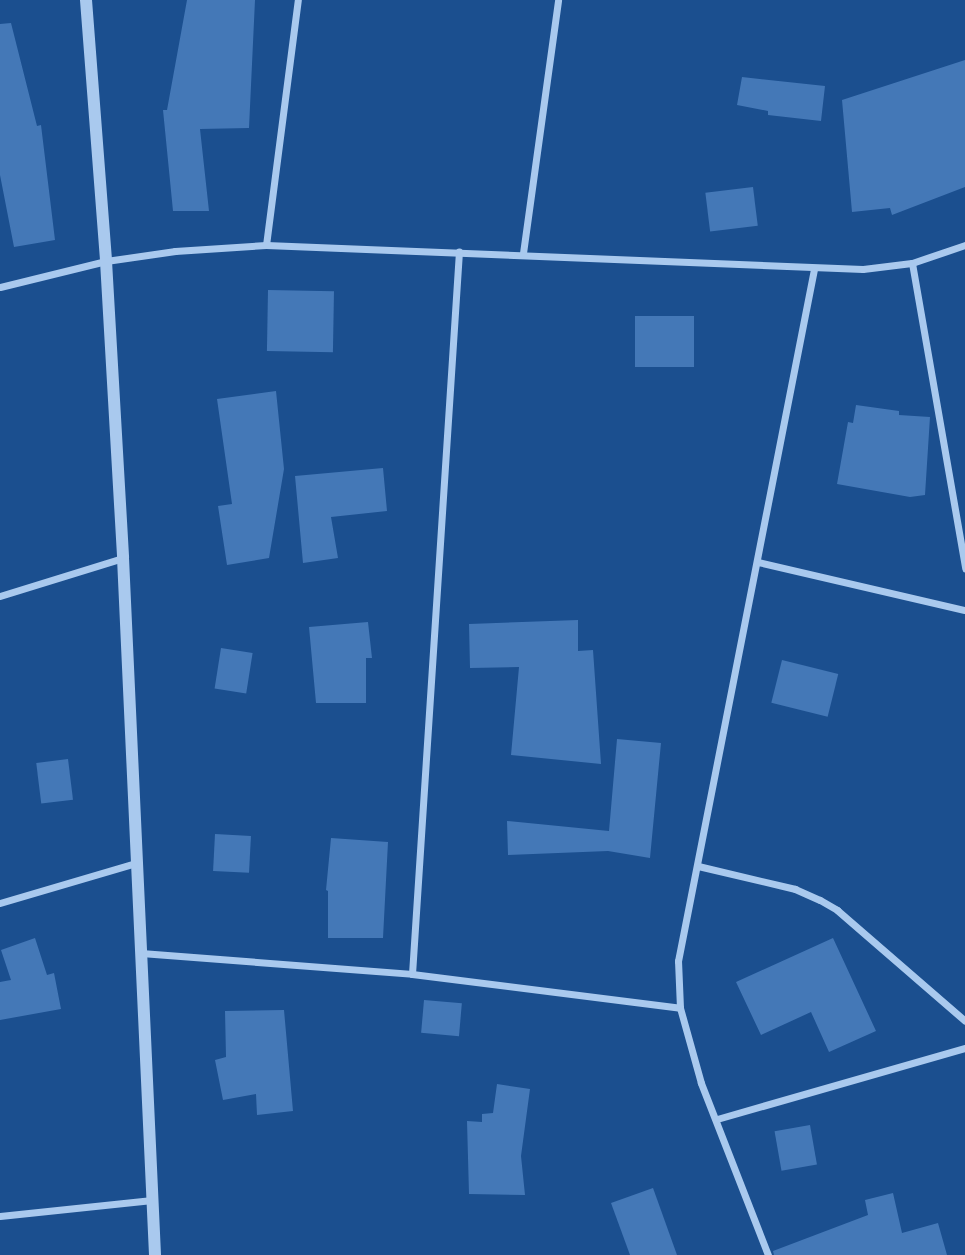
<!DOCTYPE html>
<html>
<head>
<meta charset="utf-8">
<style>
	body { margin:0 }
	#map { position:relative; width:965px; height:1255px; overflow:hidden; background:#1b4f8f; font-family:Barlow,sans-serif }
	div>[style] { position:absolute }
	.building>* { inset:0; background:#4478b7; transform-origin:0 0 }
	.minor>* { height:7px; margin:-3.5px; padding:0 3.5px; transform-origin:3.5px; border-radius:3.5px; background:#a9c9ee }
	.tertiary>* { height:12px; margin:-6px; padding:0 6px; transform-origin:6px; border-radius:6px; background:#a9c9ee }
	span { translate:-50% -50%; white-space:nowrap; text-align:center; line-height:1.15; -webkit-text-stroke:5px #1b4f8f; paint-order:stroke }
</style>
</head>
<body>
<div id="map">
	<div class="building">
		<i style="clip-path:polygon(187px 0,255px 0,249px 128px,200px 129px,209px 211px,173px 211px,163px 110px,167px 110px)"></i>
		<i style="clip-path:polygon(11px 23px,37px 126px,41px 125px,55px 240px,14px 247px,0 175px,0 24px)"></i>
		<i style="clip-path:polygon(965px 60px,965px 187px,892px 215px,890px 208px,852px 212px,842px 100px)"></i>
		<i style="clip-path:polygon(742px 77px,825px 86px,821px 121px,768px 115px,768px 111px,737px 105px)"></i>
		<i style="left:753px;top:187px;width:39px;height:48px;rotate:83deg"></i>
		<i style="left:268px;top:290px;width:66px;height:61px;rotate:1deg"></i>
		<i style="left:635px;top:316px;width:59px;height:51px"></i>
		<i style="clip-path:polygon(276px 391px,284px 469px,269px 558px,227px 565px,218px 506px,232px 504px,217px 399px)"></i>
		<i style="clip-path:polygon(856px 405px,899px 411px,899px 415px,930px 417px,925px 495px,910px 497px,837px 484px,848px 422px,853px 423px)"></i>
		<i style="clip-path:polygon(383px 468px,387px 511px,331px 517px,338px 558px,303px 563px,295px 476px)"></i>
		<i style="clip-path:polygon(578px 620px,578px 651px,593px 650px,601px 764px,511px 755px,519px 667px,470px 668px,469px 624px)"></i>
		<i style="clip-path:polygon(368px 622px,372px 658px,366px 658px,366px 703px,316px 703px,309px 627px)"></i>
		<i style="left:221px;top:648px;width:32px;height:41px;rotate:9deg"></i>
		<i style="left:782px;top:660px;width:58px;height:44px;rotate:14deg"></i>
		<i style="clip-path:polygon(617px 739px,661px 743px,650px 858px,608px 851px,508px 855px,507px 821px,609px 831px)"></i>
		<i style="left:68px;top:759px;width:41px;height:32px;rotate:83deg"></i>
		<i style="left:215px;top:834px;width:36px;height:37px;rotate:3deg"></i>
		<i style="clip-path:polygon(331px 838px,388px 842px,383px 938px,328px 938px,328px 891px,326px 890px)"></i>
		<i style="clip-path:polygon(35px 938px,47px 975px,54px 973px,61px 1009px,0 1020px,0 982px,11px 980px,1px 950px)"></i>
		<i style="clip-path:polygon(833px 938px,876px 1031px,829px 1052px,811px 1012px,761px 1035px,736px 982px)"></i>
		<i style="left:424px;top:1000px;width:38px;height:33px;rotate:5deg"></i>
		<i style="clip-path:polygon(284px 1010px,293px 1111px,257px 1115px,256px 1094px,223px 1100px,215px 1060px,226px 1057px,225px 1011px)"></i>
		<i style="clip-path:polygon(497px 1084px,530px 1089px,521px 1156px,525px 1195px,469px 1194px,467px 1121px,482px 1122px,482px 1114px,493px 1113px)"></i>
		<i style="left:810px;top:1125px;width:40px;height:36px;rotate:80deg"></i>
		<i style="clip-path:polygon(653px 1188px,677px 1255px,630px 1255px,611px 1203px)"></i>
		<i style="clip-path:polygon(893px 1193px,902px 1233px,938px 1223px,947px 1255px,774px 1255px,773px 1251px,868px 1215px,865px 1200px)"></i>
	</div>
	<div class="minor">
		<i style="left:266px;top:245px;width:247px;rotate:-82.6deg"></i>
		<i style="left:523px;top:253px;width:255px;rotate:-82.1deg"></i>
		<i style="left:912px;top:263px;width:310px;rotate:80.1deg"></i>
		<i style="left:0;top:287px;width:109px;rotate:-13.8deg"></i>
		<i style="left:106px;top:261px;width:70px;rotate:-8.2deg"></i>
		<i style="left:175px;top:251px;width:91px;rotate:-3.8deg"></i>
		<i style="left:266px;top:245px;width:597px;rotate:2.3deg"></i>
		<i style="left:863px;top:269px;width:49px;rotate:-7deg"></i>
		<i style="left:912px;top:263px;width:56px;rotate:-18.8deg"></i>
		<i style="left:758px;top:562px;width:212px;rotate:13.1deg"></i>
		<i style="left:0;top:596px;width:129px;rotate:-17.2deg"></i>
		<i style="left:698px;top:866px;width:100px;rotate:13.3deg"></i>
		<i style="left:795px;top:889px;width:27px;rotate:24deg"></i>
		<i style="left:820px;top:900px;width:20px;rotate:30deg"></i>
		<i style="left:837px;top:910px;width:169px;rotate:40.9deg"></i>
		<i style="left:0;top:903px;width:142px;rotate:-16.4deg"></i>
		<i style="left:141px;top:953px;width:272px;rotate:4.4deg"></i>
		<i style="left:412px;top:974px;width:270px;rotate:7.2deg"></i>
		<i style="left:412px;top:974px;width:724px;rotate:-86.28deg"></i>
		<i style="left:717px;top:1119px;width:258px;rotate:-16deg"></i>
		<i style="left:0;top:1216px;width:153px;rotate:-6deg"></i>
		<i style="left:768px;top:1255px;width:185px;rotate:-111.3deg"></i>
		<i style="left:701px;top:1083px;width:78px;rotate:-105.6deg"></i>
		<i style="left:680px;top:1008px;width:47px;rotate:-92.4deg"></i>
		<i style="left:678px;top:961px;width:705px;rotate:-78.88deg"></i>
	</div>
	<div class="tertiary">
		<i style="left:86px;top:0;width:262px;rotate:85.6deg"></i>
		<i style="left:106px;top:261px;width:297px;rotate:86.7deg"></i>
		<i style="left:123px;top:558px;width:698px;rotate:87.37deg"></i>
	</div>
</div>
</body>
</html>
